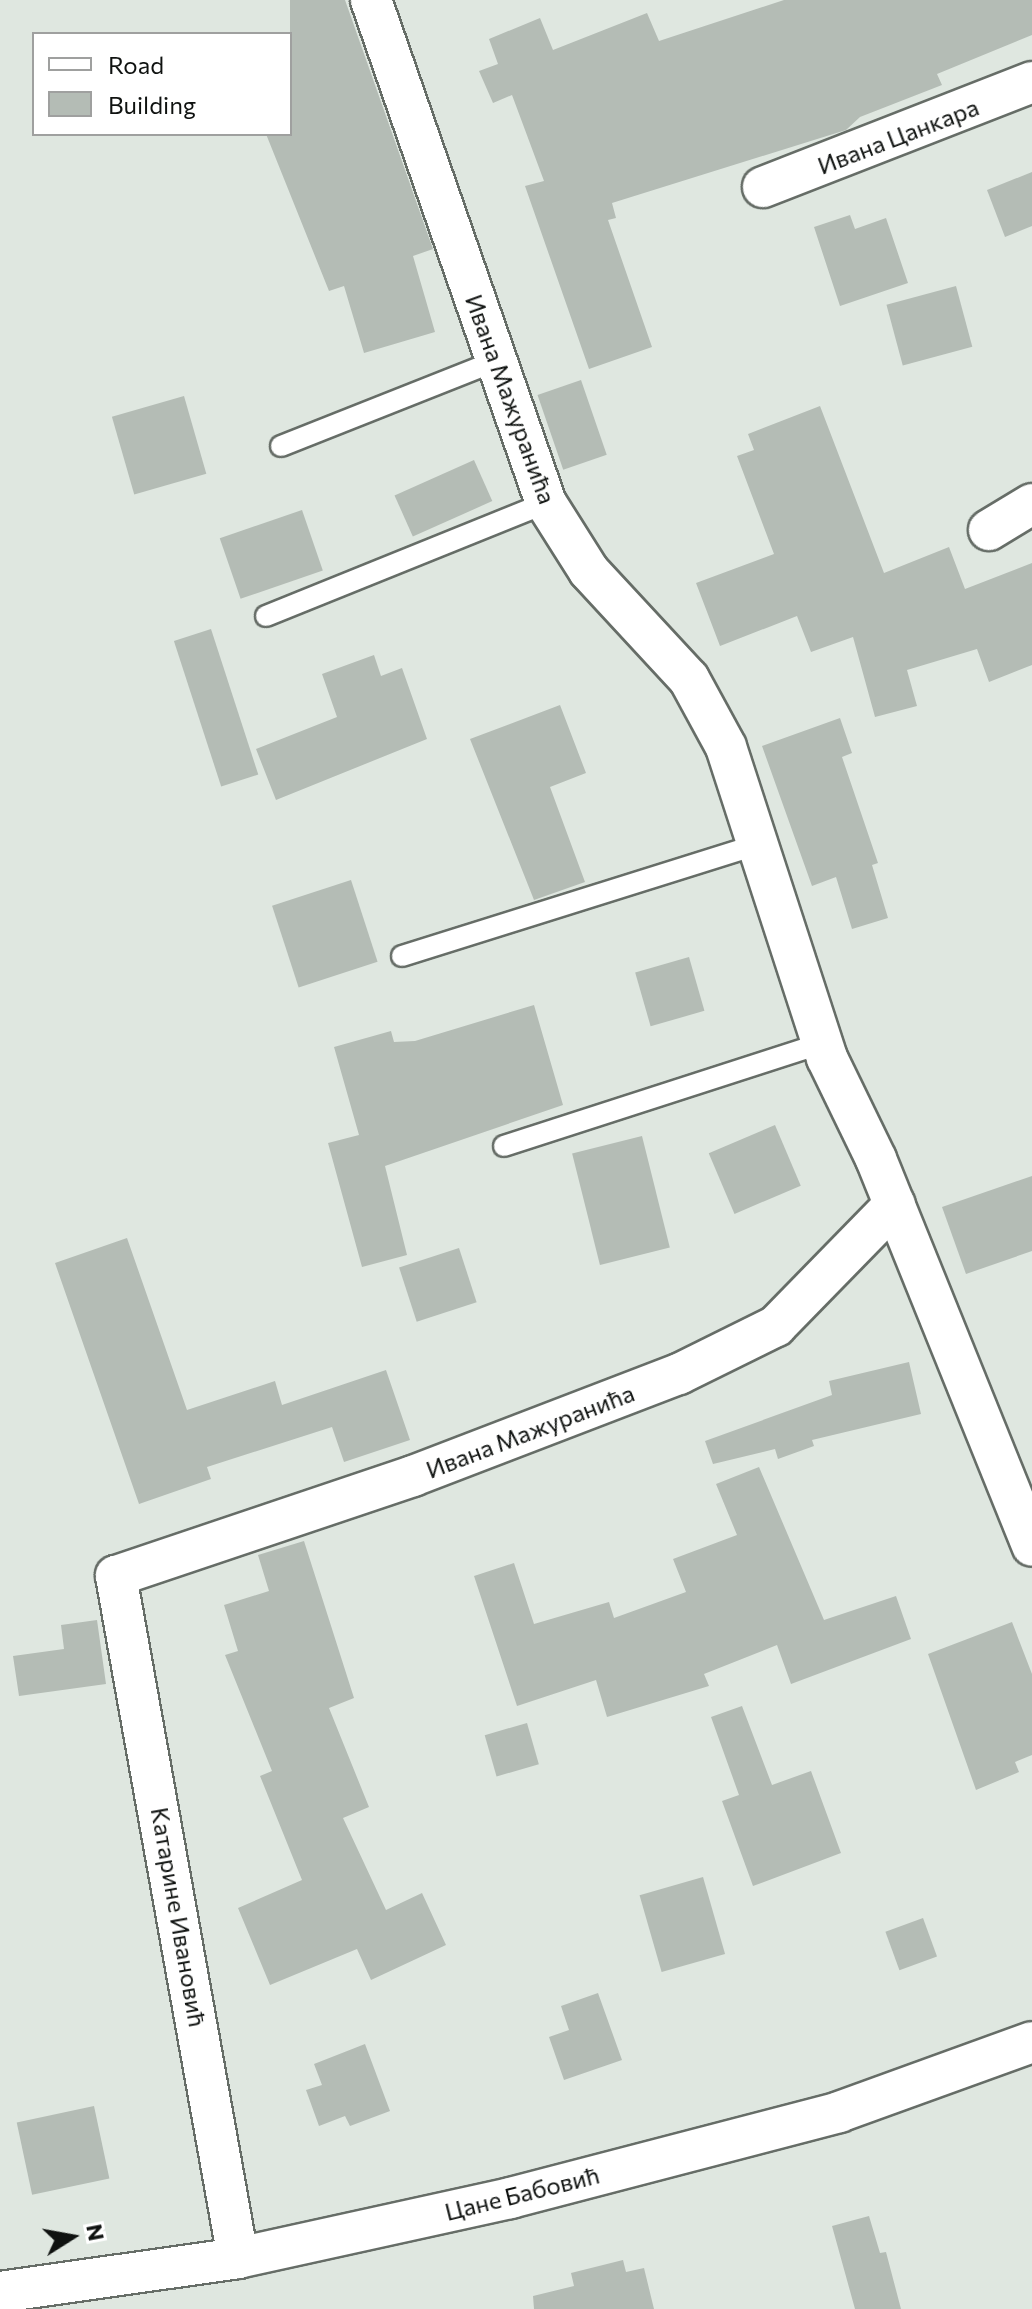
<!DOCTYPE html>
<html>
<head>
<meta charset="utf-8">
<style>
	body { margin:0 }
	#map { position:relative; width:1032px; height:2309px; overflow:hidden; background:#dfe7e0; font-family:Commissioner,sans-serif }
	div>[style] { position:absolute }
	.building>* { inset:0; background:#b4bcb5; transform-origin:0 0 }
	.roads { filter:drop-shadow(2px 0 #666d67) drop-shadow(-2px 0 #666d67) drop-shadow(0 2px #666d67) drop-shadow(0 -2px #666d67) }
	.lane>* { height:20px; margin:-10px; padding:0 10px; transform-origin:10px; border-radius:10px; background:#fff }
	.street>* { height:40px; margin:-20px; padding:0 20px; transform-origin:20px; border-radius:20px; background:#fff }
	span { translate:-50% -50%; white-space:nowrap; text-align:center; line-height:1.15; -webkit-text-stroke:6px #fff; paint-order:stroke }
	.street-label { font-size:24px; color:#0f1210 }
	.legend { position:absolute; left:32px; top:32px; width:260px; height:104px; box-sizing:border-box; background:#fff; border:2px solid #9fa09f; margin:0; padding:10px 14px; list-style:none; font-size:24px; color:#0f1210 }
	.legend li { display:flex; align-items:center; gap:16px; height:40px }
	.legend b { width:40px; border:2px solid #9fa09f }
	.north { position:absolute; left:32px; top:2197px; width:80px; height:80px; -webkit-text-stroke:6px #fff; paint-order:stroke; rotate:79deg; font-size:22px; font-weight:700; line-height:32px; text-align:center; color:#0f1210 }
	.north::after { content:''; display:block; margin:auto; width:28px; height:36px; background:#0f1210; clip-path:polygon(50% 0,100% 100%,50% 72%,0 100%) }
</style>
</head>
<body>
<div id="map">
	<div class="building">
		<i style="clip-path:polygon(290px 0,345px 0,433px 249px,413px 256px,435px 332px,364px 353px,344px 286px,329px 291px,266px 134px,290px 134px)"></i>
		<i style="clip-path:polygon(784px 0,1032px 0,1032px 35px,937px 74px,942px 85px,860px 117px,846px 130px,612px 203px,616px 218px,608px 220px,652px 347px,589px 369px,525px 186px,544px 181px,512px 95px,493px 103px,479px 71px,498px 64px,489px 39px,540px 18px,553px 50px,647px 13px,659px 41px)"></i>
		<i style="clip-path:polygon(1032px 172px,1032px 226px,1005px 237px,987px 190px)"></i>
		<i style="clip-path:polygon(850px 215px,855px 229px,886px 218px,908px 283px,840px 306px,814px 227px)"></i>
		<i style="left:956px;top:286px;width:63px;height:72px;rotate:75deg"></i>
		<i style="left:581px;top:380px;width:79px;height:46px;rotate:71deg"></i>
		<i style="left:184px;top:396px;width:81px;height:75px;rotate:74deg"></i>
		<i style="clip-path:polygon(820px 406px,884px 573px,949px 547px,965px 589px,1032px 563px,1032px 665px,989px 682px,977px 649px,907px 670px,917px 706px,875px 717px,853px 637px,811px 652px,797px 616px,720px 646px,696px 583px,774px 554px,737px 456px,754px 450px,748px 434px)"></i>
		<i style="left:474px;top:460px;width:45px;height:87px;rotate:66deg"></i>
		<i style="left:302px;top:510px;width:64px;height:87px;rotate:71deg"></i>
		<i style="left:211px;top:629px;width:153px;height:39px;rotate:72deg"></i>
		<i style="clip-path:polygon(374px 655px,381px 676px,402px 668px,427px 739px,276px 800px,256px 749px,337px 717px,322px 674px)"></i>
		<i style="clip-path:polygon(560px 705px,586px 773px,550px 787px,585px 882px,534px 900px,470px 739px)"></i>
		<i style="clip-path:polygon(840px 718px,852px 753px,842px 757px,878px 863px,872px 865px,888px 918px,852px 929px,836px 877px,812px 886px,762px 746px)"></i>
		<i style="left:351px;top:880px;width:86px;height:83px;rotate:72deg"></i>
		<i style="left:689px;top:957px;width:56px;height:56px;rotate:74deg"></i>
		<i style="clip-path:polygon(534px 1005px,563px 1105px,385px 1166px,407px 1255px,362px 1267px,328px 1143px,359px 1135px,334px 1047px,391px 1031px,394px 1042px,415px 1041px)"></i>
		<i style="left:775px;top:1125px;width:66px;height:72px;rotate:67deg"></i>
		<i style="left:642px;top:1136px;width:115px;height:72px;rotate:76deg"></i>
		<i style="clip-path:polygon(1032px 1176px,1032px 1251px,966px 1274px,942px 1207px)"></i>
		<i style="clip-path:polygon(127px 1238px,187px 1410px,275px 1381px,282px 1405px,386px 1370px,410px 1440px,344px 1462px,332px 1427px,207px 1467px,211px 1479px,139px 1504px,55px 1263px)"></i>
		<i style="left:459px;top:1248px;width:57px;height:63px;rotate:72deg"></i>
		<i style="clip-path:polygon(909px 1362px,921px 1414px,812px 1440px,814px 1446px,778px 1459px,775px 1449px,713px 1464px,705px 1441px,832px 1395px,829px 1381px)"></i>
		<i style="clip-path:polygon(759px 1467px,824px 1620px,896px 1596px,911px 1639px,791px 1684px,777px 1645px,704px 1674px,709px 1686px,607px 1717px,596px 1680px,517px 1706px,474px 1576px,514px 1563px,534px 1624px,609px 1602px,614px 1618px,686px 1592px,673px 1559px,737px 1535px,716px 1484px)"></i>
		<i style="clip-path:polygon(304px 1541px,354px 1698px,329px 1708px,369px 1807px,343px 1818px,386px 1910px,422px 1893px,446px 1945px,371px 1980px,357px 1949px,270px 1985px,238px 1908px,302px 1880px,260px 1776px,272px 1771px,225px 1655px,238px 1651px,224px 1605px,269px 1591px,258px 1555px)"></i>
		<i style="clip-path:polygon(97px 1620px,106px 1684px,19px 1696px,13px 1656px,64px 1649px,61px 1625px)"></i>
		<i style="clip-path:polygon(1012px 1622px,1032px 1674px,1032px 1755px,1015px 1762px,1019px 1772px,976px 1790px,928px 1654px)"></i>
		<i style="clip-path:polygon(742px 1706px,772px 1785px,811px 1771px,841px 1853px,753px 1886px,722px 1801px,739px 1795px,711px 1717px)"></i>
		<i style="left:527px;top:1723px;width:43px;height:44px;rotate:74deg"></i>
		<i style="left:703px;top:1877px;width:80px;height:66px;rotate:74deg"></i>
		<i style="left:923px;top:1918px;width:41px;height:40px;rotate:70deg"></i>
		<i style="clip-path:polygon(598px 1993px,622px 2060px,564px 2080px,549px 2037px,569px 2030px,561px 2006px)"></i>
		<i style="clip-path:polygon(365px 2044px,390px 2111px,350px 2126px,345px 2116px,319px 2126px,306px 2090px,322px 2085px,314px 2064px)"></i>
		<i style="left:94px;top:2106px;width:74px;height:79px;rotate:78deg"></i>
		<i style="clip-path:polygon(869px 2216px,880px 2253px,886px 2252px,901px 2309px,855px 2309px,832px 2226px)"></i>
		<i style="clip-path:polygon(623px 2260px,626px 2272px,644px 2268px,654px 2309px,534px 2309px,533px 2296px,574px 2286px,571px 2273px)"></i>
	</div>
	<div class="roads">
		<div class="lane">
			<i style="left:281px;top:446px;width:231px;rotate:-21.6deg"></i>
			<i style="left:266px;top:616px;width:302px;rotate:-22deg"></i>
			<i style="left:402px;top:956px;width:371px;rotate:-17.4deg"></i>
			<i style="left:504px;top:1146px;width:334px;rotate:-17.9deg"></i>
		</div>
		<div class="street">
			<i style="left:371px;top:0;width:533px;rotate:70.82deg"></i>
			<i style="left:546px;top:503px;width:80px;rotate:57.7deg"></i>
			<i style="left:589px;top:571px;width:147px;rotate:47.2deg"></i>
			<i style="left:689px;top:679px;width:77px;rotate:61.4deg"></i>
			<i style="left:726px;top:747px;width:327px;rotate:72deg"></i>
			<i style="left:827px;top:1058px;width:112px;rotate:64.1deg"></i>
			<i style="left:876px;top:1159px;width:417px;rotate:68deg"></i>
			<i style="left:763px;top:187px;width:289px;rotate:-21.3deg"></i>
			<i style="left:989px;top:530px;width:50px;rotate:-31.2deg"></i>
			<i style="left:238px;top:2258px;width:693px;rotate:-100.14deg"></i>
			<i style="left:116px;top:1576px;width:313px;rotate:-18.6deg"></i>
			<i style="left:413px;top:1476px;width:285px;rotate:-21deg"></i>
			<i style="left:679px;top:1374px;width:108px;rotate:-26.3deg"></i>
			<i style="left:776px;top:1326px;width:170px;rotate:-45.7deg"></i>
			<i style="left:0;top:2292px;width:240px;rotate:-8.1deg"></i>
			<i style="left:238px;top:2258px;width:279px;rotate:-12.4deg"></i>
			<i style="left:510px;top:2198px;width:340px;rotate:-14.6deg"></i>
			<i style="left:839px;top:2112px;width:205px;rotate:-19.9deg"></i>
		</div>
	</div>
	<div class="street-label">
		<span style="left:898px;top:136px;rotate:-21deg">Ивана Цанкара</span>
		<span style="left:511px;top:399px;rotate:70deg">Ивана Мажуранића</span>
		<span style="left:530px;top:1431px;rotate:-21deg">Ивана Мажуранића</span>
		<span style="left:179px;top:1917px;rotate:80deg">Катарине Ивановић</span>
		<span style="left:522px;top:2193px;rotate:-14deg">Цане Бабовић</span>
	</div>
	<ul class="legend">
	<li><b style="height:10px;background:#fff"></b>Road</li>
	<li><b style="height:22px;background:#b4bcb5"></b>Building</li>
	</ul>
	<div class="north">N</div>
</div>
</body>
</html>
